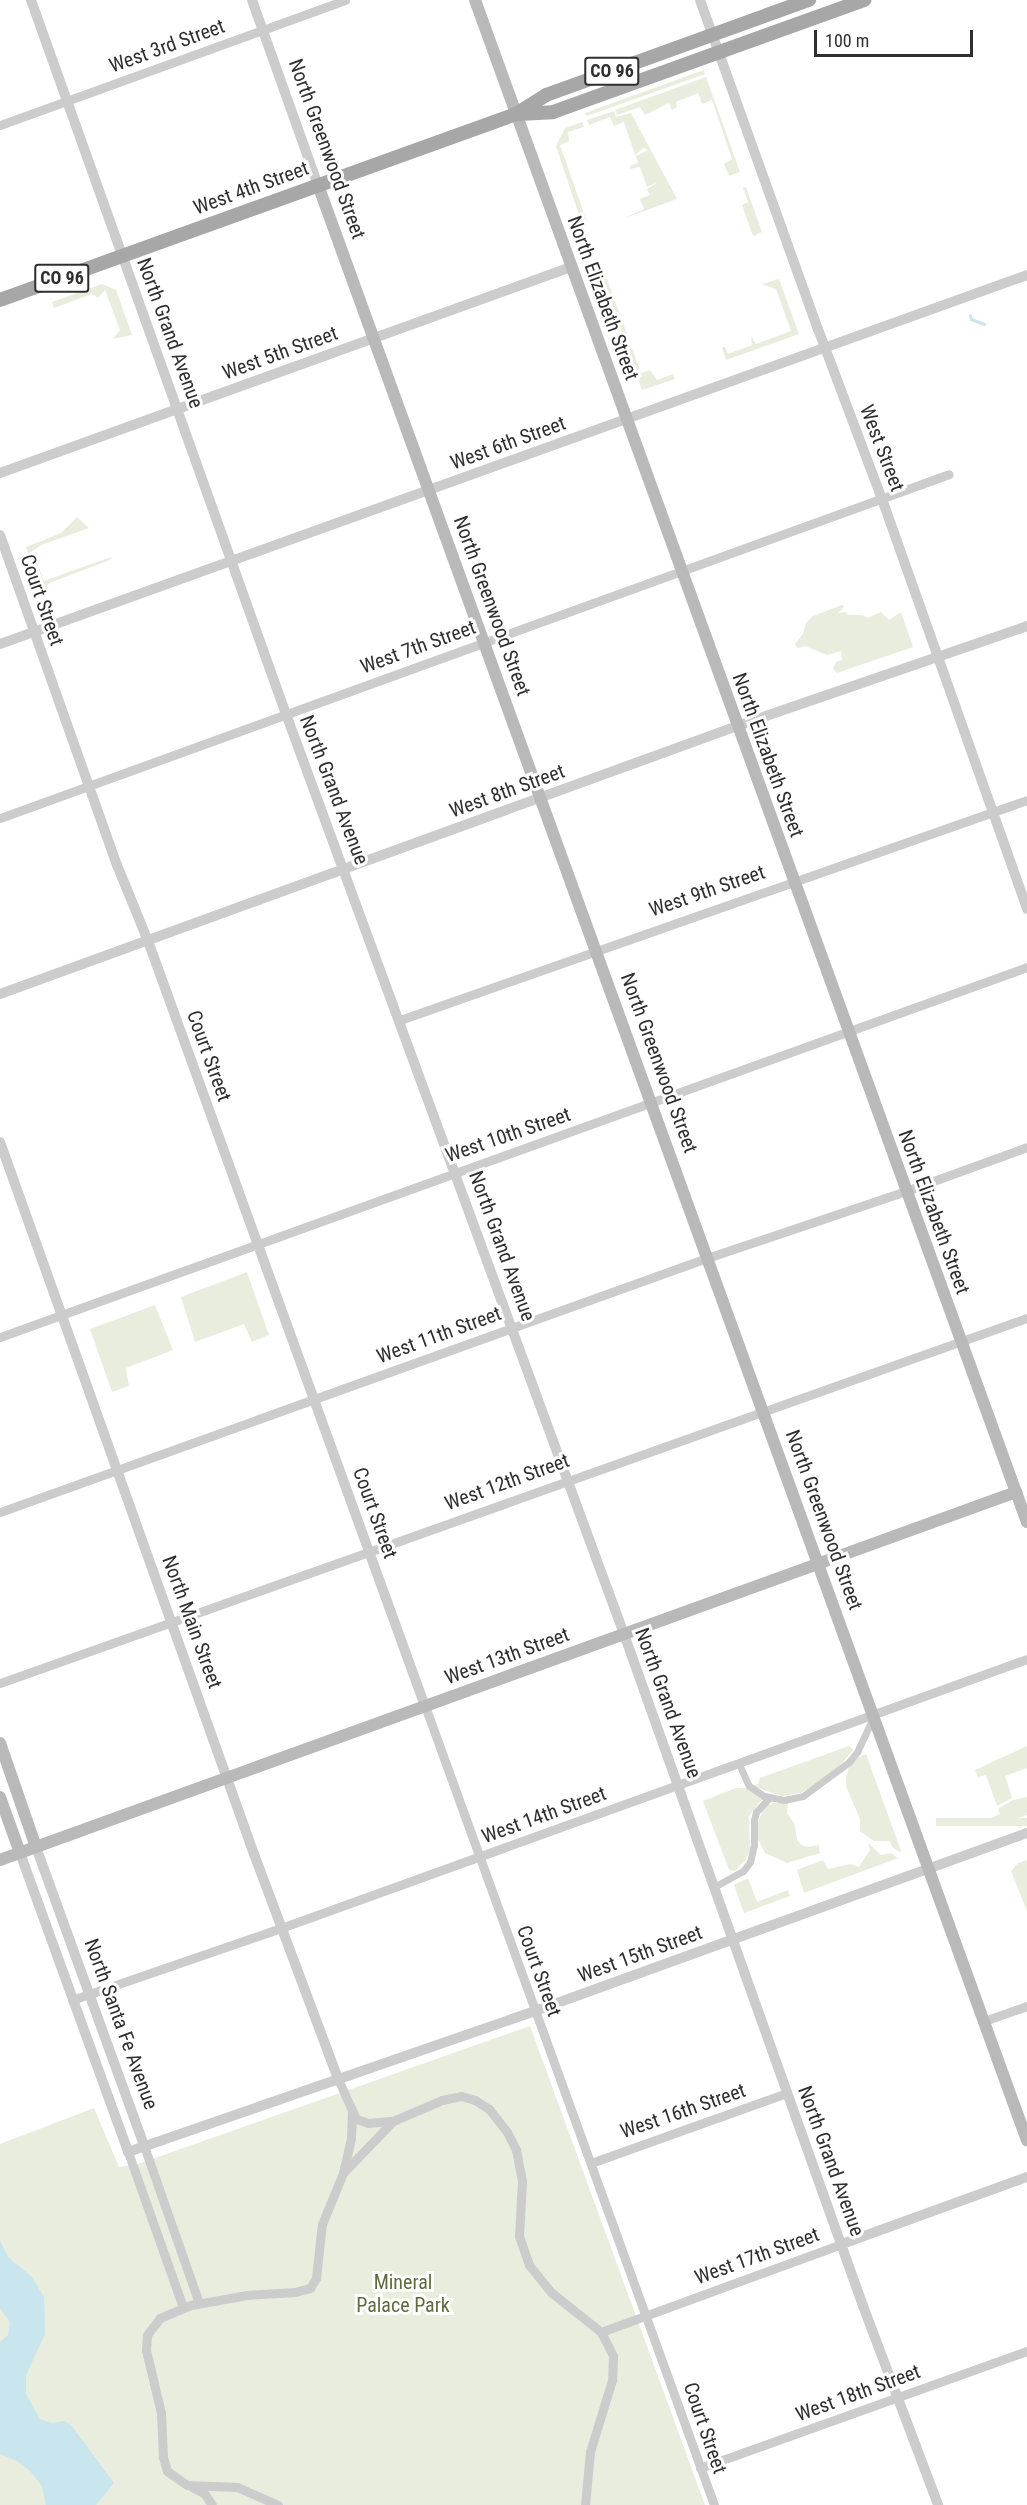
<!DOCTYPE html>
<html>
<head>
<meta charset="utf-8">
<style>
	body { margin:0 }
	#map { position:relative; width:1027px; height:2505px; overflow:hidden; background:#fff; font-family:"Roboto Condensed",sans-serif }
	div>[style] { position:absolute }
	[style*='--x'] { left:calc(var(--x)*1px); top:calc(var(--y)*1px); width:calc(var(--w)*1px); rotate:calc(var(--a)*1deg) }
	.green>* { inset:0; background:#e8eddd; transform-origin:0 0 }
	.water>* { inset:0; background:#c9e5ed }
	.stream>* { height:3px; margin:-1.5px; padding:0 1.5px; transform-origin:1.5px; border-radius:1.5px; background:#c9e5ed }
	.pedestrian>* { height:7px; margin:-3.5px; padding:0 3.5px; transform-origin:3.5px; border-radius:3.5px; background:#ccc }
	.minor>* { height:9px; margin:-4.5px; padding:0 4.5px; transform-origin:4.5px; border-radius:4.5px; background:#ccc }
	.tertiary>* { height:10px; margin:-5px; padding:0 5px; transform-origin:5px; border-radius:5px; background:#ccc }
	.secondary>* { height:12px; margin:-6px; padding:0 6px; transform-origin:6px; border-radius:6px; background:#b9b9b9 }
	.primary>* { height:14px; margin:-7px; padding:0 7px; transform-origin:7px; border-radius:7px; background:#a7a7a7 }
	span { translate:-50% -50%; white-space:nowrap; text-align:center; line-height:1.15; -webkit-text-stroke:6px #fff; paint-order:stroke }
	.shield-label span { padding:2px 4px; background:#fff; border:2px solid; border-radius:4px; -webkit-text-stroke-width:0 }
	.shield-label { font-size:18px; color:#2f2f2f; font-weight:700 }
	.street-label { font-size:20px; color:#2f2f2f }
	.park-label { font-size:20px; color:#5b6c3c }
	.scale { position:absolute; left:814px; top:30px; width:159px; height:27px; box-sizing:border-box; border:3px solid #2f2f2f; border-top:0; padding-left:8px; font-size:18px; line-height:21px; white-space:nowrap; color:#2f2f2f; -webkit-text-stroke:4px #fff; paint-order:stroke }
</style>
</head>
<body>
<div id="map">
	<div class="green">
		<i style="clip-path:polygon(704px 70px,705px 74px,587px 116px,585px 113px)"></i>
		<i style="clip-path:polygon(706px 77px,740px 172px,729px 176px,724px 164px,732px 159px,712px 100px,702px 104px,698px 93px,676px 102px,677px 107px,672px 110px,669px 103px,645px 115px,640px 107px,617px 115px,615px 110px)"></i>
		<i style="clip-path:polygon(614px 111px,616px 117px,631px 113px,677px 199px,622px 219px,644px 209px,640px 199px,650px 195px,647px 189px,658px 182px,647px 187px,640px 167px,630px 169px,630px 166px,638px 163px,636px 156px,648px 150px,644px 148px,635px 155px,624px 122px,614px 126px,610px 117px,589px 125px,587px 120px)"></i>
		<i style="clip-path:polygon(582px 122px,584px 127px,568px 132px,569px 141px,560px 145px,587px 222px,582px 224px,556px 146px,565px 128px)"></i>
		<i style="clip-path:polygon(746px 187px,762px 232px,753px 236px,742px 205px,748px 202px,743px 188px)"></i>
		<i style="clip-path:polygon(606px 276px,641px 373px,650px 370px,657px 380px,673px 374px,675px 379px,642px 390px,602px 277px)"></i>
		<i style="clip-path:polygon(779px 279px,799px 334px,726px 360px,722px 347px,725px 347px,728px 354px,752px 345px,751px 336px,756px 344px,791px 331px,776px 289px,762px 284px)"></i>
		<i style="clip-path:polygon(102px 284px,116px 290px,132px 335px,113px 339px,120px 330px,105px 290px,98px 298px,92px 294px,54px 308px,52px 302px)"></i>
		<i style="clip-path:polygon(77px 517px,89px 528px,41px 545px,28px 554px,26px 547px,61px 533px)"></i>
		<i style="clip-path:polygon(111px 557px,110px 560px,49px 583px,42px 592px,31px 562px,36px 560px,44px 581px)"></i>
		<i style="clip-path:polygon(842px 605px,844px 607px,838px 613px,846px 612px,848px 615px,862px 615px,868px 618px,881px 612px,889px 620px,901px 612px,913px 647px,837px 673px,833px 669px,836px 662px,842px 660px,841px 651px,827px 655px,805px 646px,798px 648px,795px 644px,803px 634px,806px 623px,813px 616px)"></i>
		<i style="clip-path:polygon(247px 1272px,269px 1335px,252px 1342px,244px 1324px,195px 1342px,181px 1297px)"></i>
		<i style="clip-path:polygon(155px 1305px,173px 1350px,126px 1368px,129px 1386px,112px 1392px,90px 1329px)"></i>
		<i style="clip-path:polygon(849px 1746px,853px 1750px,843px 1762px,827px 1777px,801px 1793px,781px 1796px,753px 1786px,758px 1784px,760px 1778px)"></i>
		<i style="clip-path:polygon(1027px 1746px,1027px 1768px,1005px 1776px,1012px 1798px,997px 1806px,986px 1775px,978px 1777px,975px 1770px)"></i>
		<i style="clip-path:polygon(866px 1754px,901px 1851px,900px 1852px,893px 1848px,889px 1841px,874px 1841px,860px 1831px,860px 1819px,846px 1786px,846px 1778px,849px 1766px,859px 1757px)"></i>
		<i style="clip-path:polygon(736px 1788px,745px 1788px,762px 1799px,749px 1816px,750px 1850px,746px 1859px,735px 1871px,729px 1870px,703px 1801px)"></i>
		<i style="clip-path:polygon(1027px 1797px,1027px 1815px,994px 1826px,991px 1818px,1000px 1814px,998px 1809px,1013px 1800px)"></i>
		<i style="clip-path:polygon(773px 1803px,788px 1803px,787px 1813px,795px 1825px,797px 1840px,801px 1845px,807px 1847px,819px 1845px,820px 1853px,787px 1863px,765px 1853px,757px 1837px,757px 1824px,765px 1806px)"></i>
		<i style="left:1027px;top:1818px;width:8px;height:91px;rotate:90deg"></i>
		<i style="clip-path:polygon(868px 1843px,881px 1855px,891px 1853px,898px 1858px,804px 1893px,797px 1870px,823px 1860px,828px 1869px,850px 1864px,859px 1867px,870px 1850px)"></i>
		<i style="clip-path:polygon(1027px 1860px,1027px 1911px,1011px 1871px,1018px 1863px)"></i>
		<i style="clip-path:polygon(748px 1878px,757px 1902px,788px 1890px,790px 1896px,744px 1913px,734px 1885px)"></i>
		<i style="clip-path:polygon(530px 2026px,705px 2505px,0 2505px,0 2144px,94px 2108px,119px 2167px,138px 2164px)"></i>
	</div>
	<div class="water">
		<i style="clip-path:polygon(0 2241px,8px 2257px,32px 2277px,44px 2297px,45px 2334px,26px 2375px,26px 2394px,40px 2419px,52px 2423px,64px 2421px,71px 2425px,114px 2483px,96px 2505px,46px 2505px,42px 2486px,30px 2471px,17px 2461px,0 2454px,0 2342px,8px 2335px,10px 2322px,0 2308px)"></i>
	</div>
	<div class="stream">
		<i style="--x:970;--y:315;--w:4;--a:76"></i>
		<i style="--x:971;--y:319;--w:14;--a:21"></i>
	</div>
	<div class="pedestrian">
		<i style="--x:739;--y:1764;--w:24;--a:66"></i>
		<i style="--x:749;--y:1786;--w:18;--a:34"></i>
		<i style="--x:764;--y:1796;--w:20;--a:11"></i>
		<i style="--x:784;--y:1800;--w:19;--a:-12"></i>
		<i style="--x:803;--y:1796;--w:57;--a:-36.5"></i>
		<i style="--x:849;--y:1762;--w:13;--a:-51"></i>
		<i style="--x:857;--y:1752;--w:38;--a:-65"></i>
		<i style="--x:714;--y:1887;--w:33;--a:-29"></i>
		<i style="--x:743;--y:1871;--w:11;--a:-52"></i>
		<i style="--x:750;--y:1862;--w:17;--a:-77"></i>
		<i style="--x:754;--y:1845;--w:25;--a:-90"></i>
		<i style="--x:754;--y:1820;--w:8;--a:-76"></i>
		<i style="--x:756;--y:1812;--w:19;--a:-47"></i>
	</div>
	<div class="minor">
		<i style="--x:0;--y:125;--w:367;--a:-19.9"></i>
		<i style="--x:0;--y:818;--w:1009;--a:-19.92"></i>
		<i style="--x:400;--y:1020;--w:664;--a:-19.33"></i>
		<i style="--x:0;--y:1337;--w:1092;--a:-19.81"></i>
		<i style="--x:0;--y:1512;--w:748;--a:-19.77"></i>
		<i style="--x:704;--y:1259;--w:213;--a:-18.6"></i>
		<i style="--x:906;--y:1191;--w:129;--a:-20"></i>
		<i style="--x:0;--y:1683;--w:1090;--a:-19.57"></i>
		<i style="--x:425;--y:1706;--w:850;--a:70.11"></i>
		<i style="--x:72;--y:2000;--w:221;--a:-19"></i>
		<i style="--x:281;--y:1928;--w:793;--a:-19.83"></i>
		<i style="--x:984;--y:2021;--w:46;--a:-19.2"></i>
		<i style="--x:338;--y:2079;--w:44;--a:65.8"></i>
		<i style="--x:356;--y:2119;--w:13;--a:18"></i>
		<i style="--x:368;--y:2123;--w:25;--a:-5"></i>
		<i style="--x:144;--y:2146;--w:166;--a:70.7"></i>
		<i style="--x:128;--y:2152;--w:164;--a:70.5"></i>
		<i style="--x:591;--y:2163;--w:208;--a:-19.7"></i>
		<i style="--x:343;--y:2173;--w:36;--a:-77"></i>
		<i style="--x:351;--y:2138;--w:25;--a:-88"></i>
		<i style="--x:601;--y:2332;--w:257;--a:-20.1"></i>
		<i style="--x:700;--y:2468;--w:347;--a:-19.7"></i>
		<i style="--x:192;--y:2487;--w:13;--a:27"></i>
		<i style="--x:204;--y:2493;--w:14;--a:56"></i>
		<i style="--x:278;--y:2505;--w:45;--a:-156.3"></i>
		<i style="--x:237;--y:2487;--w:50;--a:-177.7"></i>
		<i style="--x:187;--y:2485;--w:24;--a:-145"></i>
		<i style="--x:167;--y:2471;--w:15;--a:-106"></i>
		<i style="--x:163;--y:2457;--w:44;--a:-92.6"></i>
		<i style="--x:161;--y:2413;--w:65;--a:-103.4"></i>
		<i style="--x:146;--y:2350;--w:15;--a:-86"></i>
		<i style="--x:147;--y:2335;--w:21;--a:-53"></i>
		<i style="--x:160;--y:2318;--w:34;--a:-23"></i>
		<i style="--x:191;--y:2305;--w:57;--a:-10.1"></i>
		<i style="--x:247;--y:2295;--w:48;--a:-3.6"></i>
		<i style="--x:295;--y:2292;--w:16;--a:-15"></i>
		<i style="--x:310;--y:2288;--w:12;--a:-59"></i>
		<i style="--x:316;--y:2278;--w:54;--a:-83.7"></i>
		<i style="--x:322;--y:2224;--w:55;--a:-67.6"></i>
		<i style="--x:343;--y:2173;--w:72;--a:-46.1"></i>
		<i style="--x:393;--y:2121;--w:53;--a:-23.2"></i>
		<i style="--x:442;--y:2100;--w:19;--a:-12"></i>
		<i style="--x:461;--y:2096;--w:15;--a:16"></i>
		<i style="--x:475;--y:2100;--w:17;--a:33"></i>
		<i style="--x:489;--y:2109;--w:29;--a:52"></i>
		<i style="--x:507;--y:2132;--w:20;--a:63"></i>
		<i style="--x:516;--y:2150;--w:32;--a:79"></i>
		<i style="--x:522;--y:2181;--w:55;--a:93.1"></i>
		<i style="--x:519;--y:2236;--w:31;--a:71"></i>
		<i style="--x:529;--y:2265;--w:36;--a:51"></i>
		<i style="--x:552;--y:2293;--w:63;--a:38.5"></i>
		<i style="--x:601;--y:2332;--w:27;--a:63"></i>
		<i style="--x:613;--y:2356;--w:24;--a:92"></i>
		<i style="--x:612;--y:2380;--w:75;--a:107"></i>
		<i style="--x:590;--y:2452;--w:53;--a:95.4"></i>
	</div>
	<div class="tertiary">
		<i style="--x:31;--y:0;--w:758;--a:70.35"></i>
		<i style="--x:286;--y:714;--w:980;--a:69.83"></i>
		<i style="--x:624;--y:1634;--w:713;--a:70.42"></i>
		<i style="--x:863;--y:2306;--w:213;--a:69.3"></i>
		<i style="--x:252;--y:0;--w:196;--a:70.4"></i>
		<i style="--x:700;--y:0;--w:350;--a:70.3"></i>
		<i style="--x:818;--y:329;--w:182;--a:69.4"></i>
		<i style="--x:882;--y:499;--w:435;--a:70.5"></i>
		<i style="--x:0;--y:473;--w:607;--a:-19.84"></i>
		<i style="--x:0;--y:535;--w:350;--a:70.5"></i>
		<i style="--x:117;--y:865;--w:82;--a:67.8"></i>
		<i style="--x:148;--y:941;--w:814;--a:70.1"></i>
		<i style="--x:0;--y:644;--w:1091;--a:-19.76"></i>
		<i style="--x:0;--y:994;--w:784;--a:-19.98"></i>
		<i style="--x:737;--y:726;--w:307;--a:-19"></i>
		<i style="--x:0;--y:1142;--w:756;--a:70.37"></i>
		<i style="--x:254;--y:1854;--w:240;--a:69.5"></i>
		<i style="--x:36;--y:1847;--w:318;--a:70.1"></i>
		<i style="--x:20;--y:1853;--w:318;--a:70.1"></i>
		<i style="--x:128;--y:2152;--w:431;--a:-19.1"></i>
		<i style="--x:535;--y:2011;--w:523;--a:-19.89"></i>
		<i style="--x:842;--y:2244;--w:197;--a:-19.9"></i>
	</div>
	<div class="secondary">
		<i style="--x:475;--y:0;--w:1619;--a:70.07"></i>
		<i style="--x:318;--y:185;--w:2080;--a:70.07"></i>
		<i style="--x:0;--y:1743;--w:110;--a:70.9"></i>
		<i style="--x:0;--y:1797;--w:59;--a:70.3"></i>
		<i style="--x:0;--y:1860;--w:1081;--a:-19.91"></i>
	</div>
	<div class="primary">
		<i style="--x:518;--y:114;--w:35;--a:-3"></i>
		<i style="--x:553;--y:112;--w:331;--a:-19.8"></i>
		<i style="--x:0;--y:300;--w:548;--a:-19.82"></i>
		<i style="--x:516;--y:114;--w:36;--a:-32"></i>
		<i style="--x:546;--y:95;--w:280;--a:-19.9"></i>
	</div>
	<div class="shield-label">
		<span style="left:612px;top:71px">CO 96</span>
		<span style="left:62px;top:278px">CO 96</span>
	</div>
	<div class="street-label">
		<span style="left:167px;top:46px;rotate:-20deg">West 3rd Street</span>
		<span style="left:327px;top:149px;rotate:70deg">North Greenwood Street</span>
		<span style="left:251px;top:188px;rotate:-20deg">West 4th Street</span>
		<span style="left:603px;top:298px;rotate:70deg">North Elizabeth Street</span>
		<span style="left:170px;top:333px;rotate:70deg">North Grand Avenue</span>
		<span style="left:280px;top:353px;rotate:-20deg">West 5th Street</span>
		<span style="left:508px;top:443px;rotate:-20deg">West 6th Street</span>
		<span style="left:882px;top:448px;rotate:69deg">West Street</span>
		<span style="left:42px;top:600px;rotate:71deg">Court Street</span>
		<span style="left:492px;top:606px;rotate:70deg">North Greenwood Street</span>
		<span style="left:418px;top:647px;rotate:-20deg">West 7th Street</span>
		<span style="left:768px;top:755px;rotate:70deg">North Elizabeth Street</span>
		<span style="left:334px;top:790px;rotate:69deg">North Grand Avenue</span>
		<span style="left:507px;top:791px;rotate:-20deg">West 8th Street</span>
		<span style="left:707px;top:891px;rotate:-19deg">West 9th Street</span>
		<span style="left:209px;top:1056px;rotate:70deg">Court Street</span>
		<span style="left:659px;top:1063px;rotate:70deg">North Greenwood Street</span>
		<span style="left:508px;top:1135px;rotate:-19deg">West 10th Street</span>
		<span style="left:934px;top:1212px;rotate:70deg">North Elizabeth Street</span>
		<span style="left:502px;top:1246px;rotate:70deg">North Grand Avenue</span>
		<span style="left:439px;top:1335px;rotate:-20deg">West 11th Street</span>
		<span style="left:507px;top:1482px;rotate:-20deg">West 12th Street</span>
		<span style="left:375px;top:1513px;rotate:70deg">Court Street</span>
		<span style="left:824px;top:1520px;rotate:70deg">North Greenwood Street</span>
		<span style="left:192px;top:1622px;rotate:70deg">North Main Street</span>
		<span style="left:507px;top:1656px;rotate:-20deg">West 13th Street</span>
		<span style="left:668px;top:1703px;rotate:70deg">North Grand Avenue</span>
		<span style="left:544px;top:1815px;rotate:-20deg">West 14th Street</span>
		<span style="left:640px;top:1954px;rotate:-20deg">West 15th Street</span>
		<span style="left:539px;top:1971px;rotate:70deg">Court Street</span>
		<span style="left:121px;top:2024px;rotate:70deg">North Santa Fe Avenue</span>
		<span style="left:683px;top:2111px;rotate:-19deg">West 16th Street</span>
		<span style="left:831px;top:2161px;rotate:70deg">North Grand Avenue</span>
		<span style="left:757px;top:2256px;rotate:-20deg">West 17th Street</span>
		<span style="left:858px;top:2393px;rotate:-20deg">West 18th Street</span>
		<span style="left:705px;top:2428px;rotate:71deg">Court Street</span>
	</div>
	<div class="park-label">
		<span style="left:403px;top:2294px">Mineral<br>Palace Park</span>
	</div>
	<div class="scale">100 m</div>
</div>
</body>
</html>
